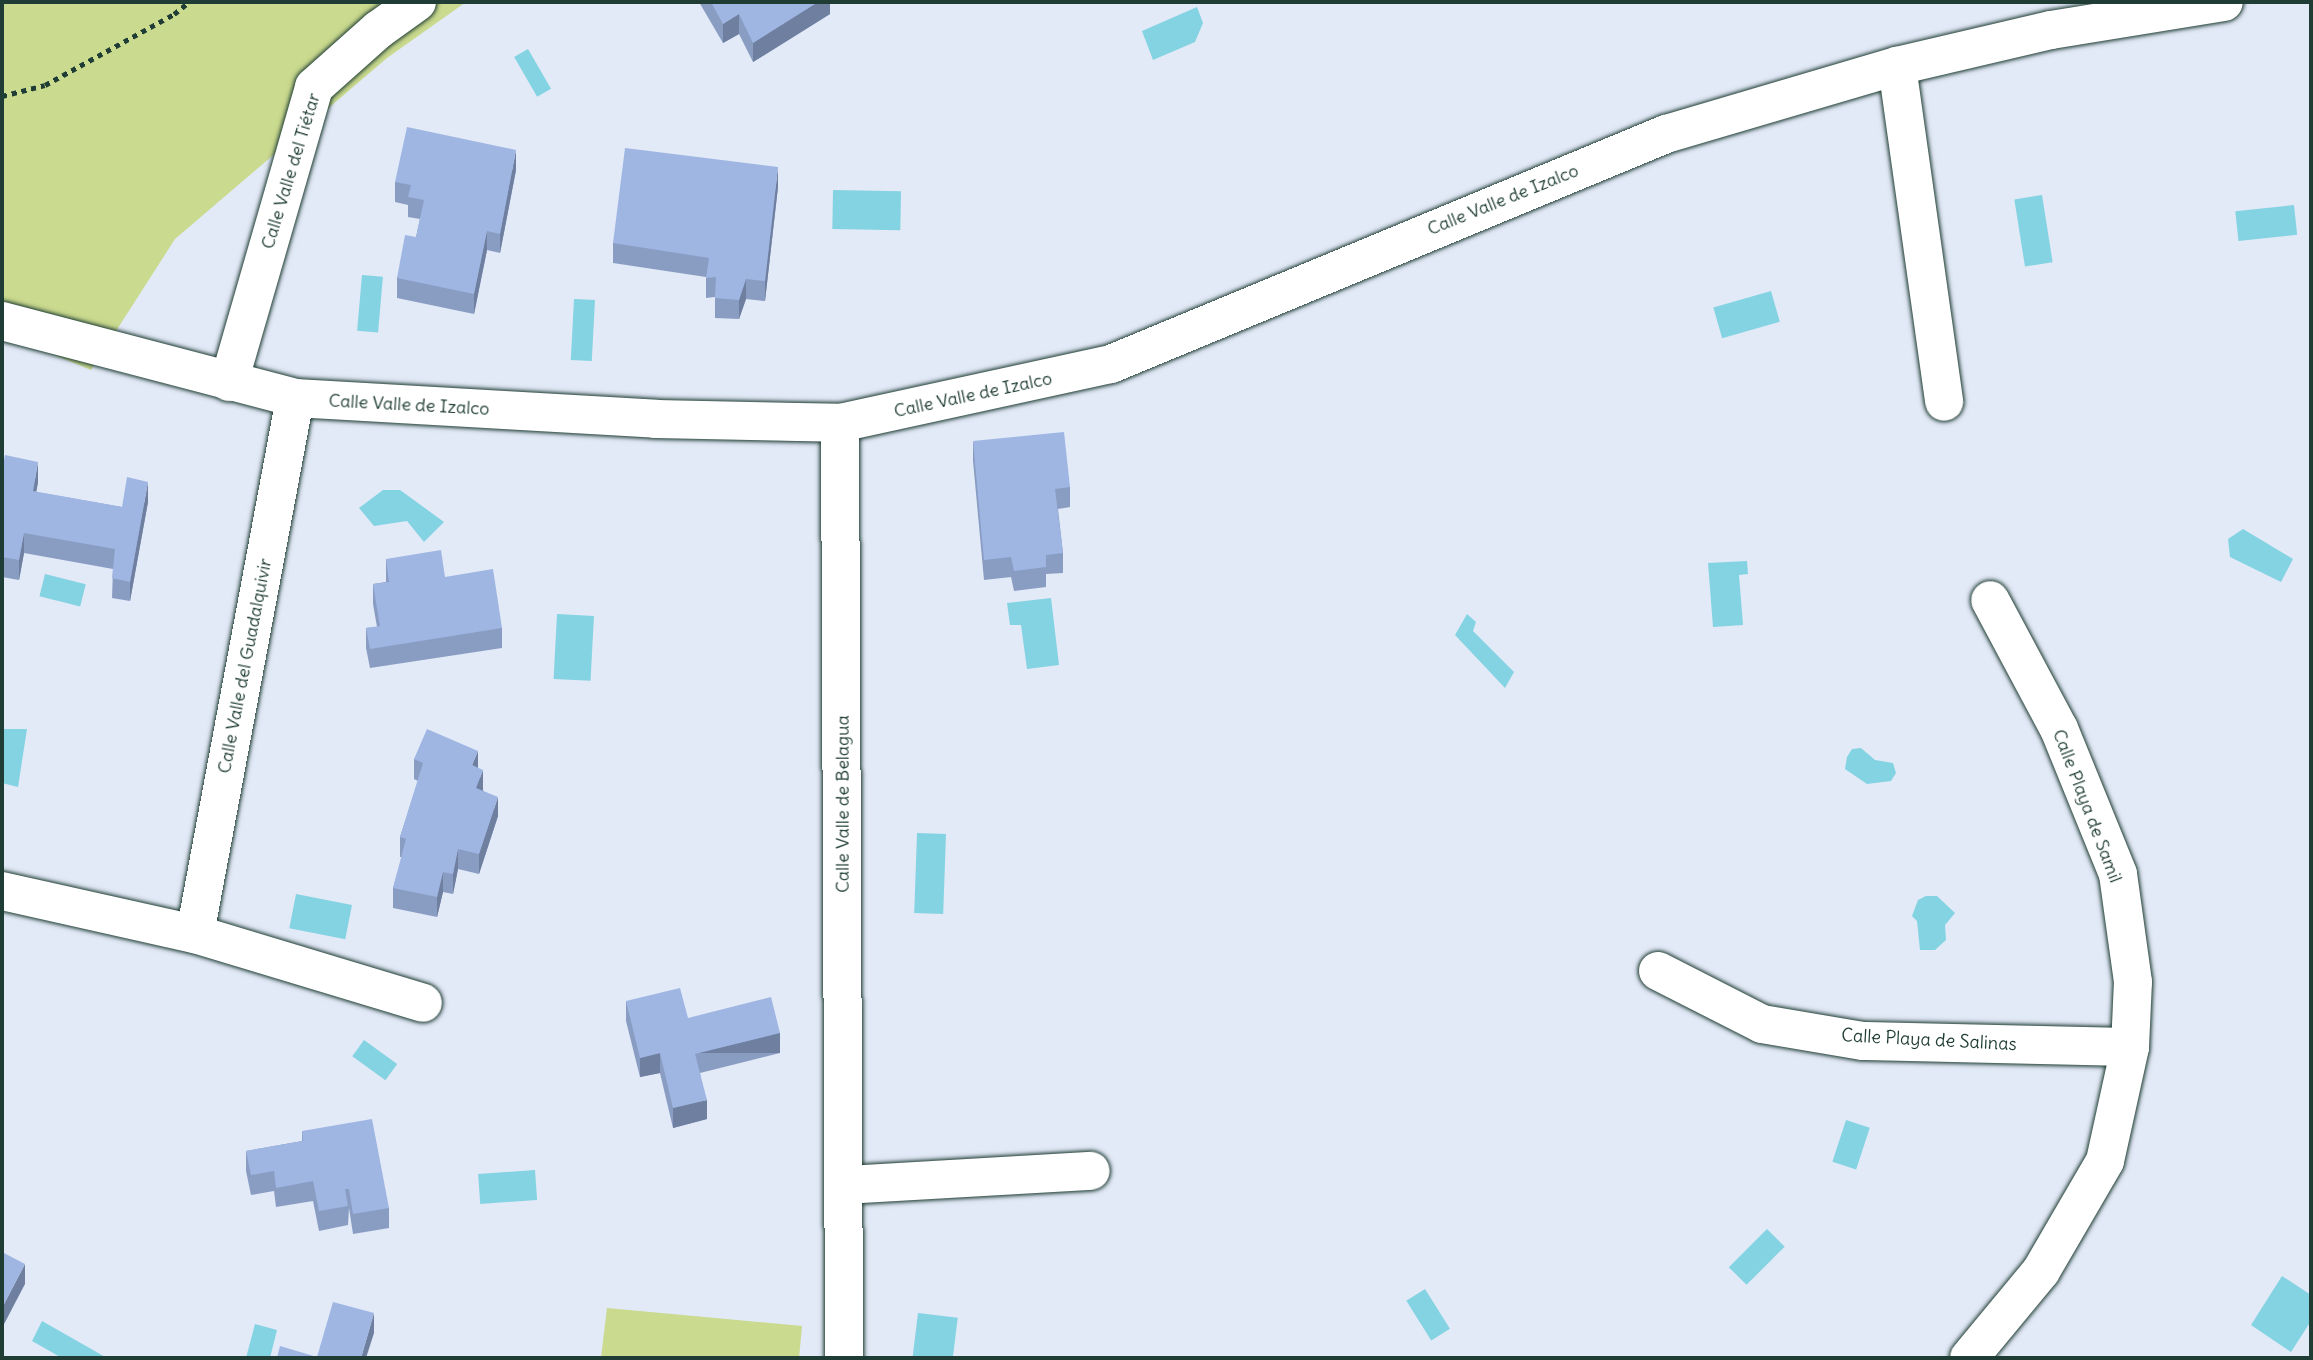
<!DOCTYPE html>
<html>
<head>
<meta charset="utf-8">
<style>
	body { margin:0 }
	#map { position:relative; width:2313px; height:1360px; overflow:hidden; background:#e2e9f7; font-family:Delius,sans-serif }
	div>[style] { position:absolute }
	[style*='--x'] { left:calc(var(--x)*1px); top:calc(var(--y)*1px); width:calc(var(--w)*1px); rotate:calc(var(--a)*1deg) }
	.green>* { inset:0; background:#cada8e }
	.water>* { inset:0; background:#84d3e2; transform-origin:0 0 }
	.path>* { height:4.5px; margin-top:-2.25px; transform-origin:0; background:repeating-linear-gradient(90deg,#1f3d34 0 5px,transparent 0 10px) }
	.roads { filter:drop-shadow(0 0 2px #1f3d34) drop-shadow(0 0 2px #1f3d34) }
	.minor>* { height:38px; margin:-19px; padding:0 19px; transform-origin:19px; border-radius:19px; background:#fff }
	.wall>* { inset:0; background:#899dc3 }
	.shaded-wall>* { inset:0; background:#6f7f9f; transform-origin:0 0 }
	.building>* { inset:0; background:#9fb6e3 }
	span { translate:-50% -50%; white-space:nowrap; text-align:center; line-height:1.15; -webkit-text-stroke:5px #fff; paint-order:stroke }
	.street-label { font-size:18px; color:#1f3d34 }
	.frame { position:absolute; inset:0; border:4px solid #1f3d34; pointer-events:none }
</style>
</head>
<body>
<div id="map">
	<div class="green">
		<i style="clip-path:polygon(2px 2px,466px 2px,387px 58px,175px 239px,91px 370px,2px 333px)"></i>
		<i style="clip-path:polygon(607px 1308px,802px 1326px,799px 1358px,601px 1358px)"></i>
	</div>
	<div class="water">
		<i style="clip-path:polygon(1197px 7px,1203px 23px,1195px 42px,1153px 60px,1142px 31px)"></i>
		<i style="left:528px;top:49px;width:46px;height:16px;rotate:60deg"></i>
		<i style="left:833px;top:190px;width:68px;height:39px;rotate:1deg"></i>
		<i style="left:2042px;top:195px;width:68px;height:28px;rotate:81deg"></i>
		<i style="left:2294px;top:205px;width:30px;height:59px;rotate:84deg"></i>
		<i style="left:362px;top:275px;width:21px;height:56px;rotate:5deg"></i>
		<i style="left:1771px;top:291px;width:32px;height:60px;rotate:74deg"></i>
		<i style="left:574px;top:299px;width:21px;height:61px;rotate:3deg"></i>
		<i style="clip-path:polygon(383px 490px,400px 490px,444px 522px,424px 542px,407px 521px,374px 526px,359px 508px)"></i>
		<i style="clip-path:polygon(2243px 529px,2293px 559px,2281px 582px,2230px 557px,2228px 539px)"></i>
		<i style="clip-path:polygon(1747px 561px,1748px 574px,1739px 575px,1743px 625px,1713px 627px,1708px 563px)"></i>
		<i style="left:45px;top:574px;width:42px;height:23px;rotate:14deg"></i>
		<i style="clip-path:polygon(1051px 598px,1059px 665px,1027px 669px,1021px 625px,1010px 625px,1007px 603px)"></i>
		<i style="left:557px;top:614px;width:37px;height:65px;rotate:3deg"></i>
		<i style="clip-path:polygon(1467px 614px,1476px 622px,1473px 631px,1514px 672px,1505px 688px,1455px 635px)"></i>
		<i style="clip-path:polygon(2px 729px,27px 729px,18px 787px,2px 783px)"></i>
		<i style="clip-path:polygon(1861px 748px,1875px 760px,1893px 763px,1896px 773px,1891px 781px,1867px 784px,1845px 769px,1847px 757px,1852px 749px)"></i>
		<i style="left:917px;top:833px;width:29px;height:80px;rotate:2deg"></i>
		<i style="left:296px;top:894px;width:57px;height:35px;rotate:11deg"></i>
		<i style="clip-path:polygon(1926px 896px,1937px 896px,1955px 913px,1945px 925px,1946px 940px,1935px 950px,1920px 950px,1917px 921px,1912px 916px,1918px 900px)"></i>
		<i style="left:364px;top:1040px;width:41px;height:20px;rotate:36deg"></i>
		<i style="left:1846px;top:1120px;width:25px;height:44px;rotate:18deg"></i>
		<i style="left:535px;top:1170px;width:30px;height:57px;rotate:86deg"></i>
		<i style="left:1767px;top:1229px;width:25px;height:54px;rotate:45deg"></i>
		<i style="clip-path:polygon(2282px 1276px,2311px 1295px,2311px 1321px,2291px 1352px,2251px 1325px)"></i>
		<i style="left:1425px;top:1289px;width:47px;height:22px;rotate:58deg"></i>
		<i style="left:918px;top:1313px;width:40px;height:45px;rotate:7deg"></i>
		<i style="clip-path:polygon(42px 1321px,107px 1358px,62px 1358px,32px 1341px)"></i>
		<i style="clip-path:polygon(255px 1324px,277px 1330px,270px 1358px,246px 1358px)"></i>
	</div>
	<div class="path">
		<i style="--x:2;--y:96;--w:44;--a:-14.3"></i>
		<i style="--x:45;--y:85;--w:147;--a:-28.8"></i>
		<i style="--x:174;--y:14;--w:19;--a:-39"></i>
	</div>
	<div class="roads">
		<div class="minor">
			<i style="--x:1897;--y:66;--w:339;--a:82"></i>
			<i style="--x:2;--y:321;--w:303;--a:14.7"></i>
			<i style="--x:295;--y:398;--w:362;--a:3.3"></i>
			<i style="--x:656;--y:419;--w:184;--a:1.2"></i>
			<i style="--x:840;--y:423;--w:277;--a:-12.3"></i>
			<i style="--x:1111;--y:364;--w:601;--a:-22.51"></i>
			<i style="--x:1666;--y:134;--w:241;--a:-16.4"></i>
			<i style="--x:1897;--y:66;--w:158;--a:-13.2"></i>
			<i style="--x:2051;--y:30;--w:175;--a:-9.2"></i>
			<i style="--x:229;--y:382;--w:307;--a:-73.9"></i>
			<i style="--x:314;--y:87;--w:86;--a:-41.7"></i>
			<i style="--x:378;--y:30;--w:48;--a:-35.7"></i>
			<i style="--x:840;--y:423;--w:935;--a:89.75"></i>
			<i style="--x:2;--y:891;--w:198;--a:12.6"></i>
			<i style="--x:195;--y:934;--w:238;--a:16.8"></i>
			<i style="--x:195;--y:934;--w:545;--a:-79.43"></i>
			<i style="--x:1658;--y:971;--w:117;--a:27"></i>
			<i style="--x:1762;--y:1024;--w:102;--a:9.6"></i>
			<i style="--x:1863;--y:1041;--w:267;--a:1.3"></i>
			<i style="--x:845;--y:1185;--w:246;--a:-3.3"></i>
			<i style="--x:1969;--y:1358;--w:113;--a:-50.4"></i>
			<i style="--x:2041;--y:1271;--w:127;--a:-59.8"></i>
			<i style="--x:2105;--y:1161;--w:117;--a:-77.6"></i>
			<i style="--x:2130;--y:1047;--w:65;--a:-87.4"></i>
			<i style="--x:2133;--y:982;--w:109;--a:-97.9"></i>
			<i style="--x:2118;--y:874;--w:157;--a:-112.1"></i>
			<i style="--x:2059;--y:729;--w:146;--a:-118.1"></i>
		</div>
	</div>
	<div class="wall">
		<i style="clip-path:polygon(699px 2px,830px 2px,830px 14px,753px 62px,739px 34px,723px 43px)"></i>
		<i style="clip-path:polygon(516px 170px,500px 253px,487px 250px,474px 314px,397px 298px,397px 278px,416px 237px,420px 219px,408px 217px,408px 205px,395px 202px,395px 182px)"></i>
		<i style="clip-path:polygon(778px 187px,765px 301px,746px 299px,739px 319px,715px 318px,715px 297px,706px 298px,706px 277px,613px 263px,613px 243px)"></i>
		<i style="clip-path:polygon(973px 441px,1070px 487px,1070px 507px,1058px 509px,1063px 553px,1063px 573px,1046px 574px,1046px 587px,1014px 591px,1011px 577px,984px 580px,973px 461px)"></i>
		<i style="clip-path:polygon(2px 470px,38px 482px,36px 492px,122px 507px,148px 502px,130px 601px,112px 598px,113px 569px,24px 553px,19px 580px,2px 577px)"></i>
		<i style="clip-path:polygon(386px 559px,445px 577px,502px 628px,502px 648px,370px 668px,366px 648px,366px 628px,377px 627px,373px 604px,373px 584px,386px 582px)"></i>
		<i style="clip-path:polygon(414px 759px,478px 767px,483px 790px,498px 816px,479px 874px,458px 869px,453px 894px,443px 892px,437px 917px,393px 908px,393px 888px,402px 857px,400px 857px,400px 837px,418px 781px,414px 779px)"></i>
		<i style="clip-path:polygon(626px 1001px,688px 1018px,780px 1053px,700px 1073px,707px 1119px,673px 1128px,660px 1073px,640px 1077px,626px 1021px)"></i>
		<i style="clip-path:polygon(302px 1131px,389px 1208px,389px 1228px,353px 1234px,349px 1208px,348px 1225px,319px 1231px,313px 1201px,276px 1207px,274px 1191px,251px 1195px,246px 1171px,246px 1151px,302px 1141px)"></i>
	</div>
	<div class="shaded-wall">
		<i style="clip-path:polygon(818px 2px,830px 2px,830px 14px,753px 62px,753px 43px)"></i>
		<i style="clip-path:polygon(739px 14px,739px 34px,723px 43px,723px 24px)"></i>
		<i style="clip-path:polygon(516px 150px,516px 170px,500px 253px,500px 234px)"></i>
		<i style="clip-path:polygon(778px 167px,778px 187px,765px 301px,765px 281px)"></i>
		<i style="clip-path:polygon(487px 231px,487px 250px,474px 314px,474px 294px)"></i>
		<i style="clip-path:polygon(746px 279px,746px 299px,739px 319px,739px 300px)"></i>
		<i style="clip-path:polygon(38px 462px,38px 482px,33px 511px,33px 491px)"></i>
		<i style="clip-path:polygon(148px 482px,148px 502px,130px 601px,130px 582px)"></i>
		<i style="clip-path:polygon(24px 533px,24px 553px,19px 580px,19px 560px)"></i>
		<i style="clip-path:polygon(478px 751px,478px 770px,472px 765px)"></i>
		<i style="clip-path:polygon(483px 770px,483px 790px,476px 808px,476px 788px)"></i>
		<i style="clip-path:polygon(498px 797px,498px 816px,479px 874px,479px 854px)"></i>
		<i style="clip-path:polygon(458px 849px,458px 869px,453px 894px,453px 874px)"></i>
		<i style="clip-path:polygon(443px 872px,443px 892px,437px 917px,437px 897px)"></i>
		<i style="left:780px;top:1033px;width:20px;height:88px;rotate:90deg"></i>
		<i style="clip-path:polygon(660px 1053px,660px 1073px,640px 1077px,640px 1058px)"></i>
		<i style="clip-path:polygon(707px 1100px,707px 1119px,673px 1128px,673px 1108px)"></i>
		<i style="clip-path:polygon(25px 1264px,25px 1284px,2px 1328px,2px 1308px)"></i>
		<i style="clip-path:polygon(374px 1313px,374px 1333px,366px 1358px,361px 1358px)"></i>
	</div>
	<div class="building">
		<i style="clip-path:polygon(711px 2px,818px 2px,753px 43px,739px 14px,723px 24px)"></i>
		<i style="clip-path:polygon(407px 127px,516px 150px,500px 234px,487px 231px,474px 294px,397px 278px,405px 235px,416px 237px,424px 200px,408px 197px,411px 185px,395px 182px)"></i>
		<i style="clip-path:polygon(625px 148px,778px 167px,765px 281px,746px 279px,739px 300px,715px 298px,716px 277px,706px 278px,709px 258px,613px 243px)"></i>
		<i style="clip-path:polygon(1064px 432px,1070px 487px,1055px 489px,1063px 553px,1046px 555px,1046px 567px,1014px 571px,1011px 557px,984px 560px,973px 441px)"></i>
		<i style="clip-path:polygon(5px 455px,38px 462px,33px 491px,122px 507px,127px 477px,148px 482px,130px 582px,112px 578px,115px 549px,24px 533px,19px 560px,2px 557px,2px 470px)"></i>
		<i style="clip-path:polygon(441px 550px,445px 577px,493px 569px,502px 628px,370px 649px,366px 628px,380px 626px,373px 584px,389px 582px,386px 559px)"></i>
		<i style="clip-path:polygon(427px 729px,478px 751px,472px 765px,483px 770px,476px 788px,498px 797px,479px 854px,458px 849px,453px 874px,443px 872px,437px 897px,393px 888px,406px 839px,400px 837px,423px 763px,414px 759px)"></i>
		<i style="clip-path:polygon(680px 988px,688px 1018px,771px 997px,780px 1033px,695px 1054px,707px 1100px,673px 1108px,660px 1053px,640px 1058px,626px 1001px)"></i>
		<i style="clip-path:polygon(372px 1119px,389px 1208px,353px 1214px,349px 1189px,345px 1189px,348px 1206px,319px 1211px,313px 1181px,276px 1188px,274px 1171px,251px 1175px,246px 1151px,303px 1141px,302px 1131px)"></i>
		<i style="clip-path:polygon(2px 1252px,25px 1264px,2px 1308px)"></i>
		<i style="clip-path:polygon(333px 1302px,374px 1313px,361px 1358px,353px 1357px,352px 1358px,277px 1358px,280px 1346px,317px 1357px)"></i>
	</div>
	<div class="street-label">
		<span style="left:291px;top:171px;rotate:-73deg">Calle Valle del Tiétar</span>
		<span style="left:1503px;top:200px;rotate:-22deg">Calle Valle de Izalco</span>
		<span style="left:973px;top:395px;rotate:-12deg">Calle Valle de Izalco</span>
		<span style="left:409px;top:405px;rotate:3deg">Calle Valle de Izalco</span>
		<span style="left:245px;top:666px;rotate:-79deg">Calle Valle del Guadalquivir</span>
		<span style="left:843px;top:804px;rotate:-90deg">Calle Valle de Belagua</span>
		<span style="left:2087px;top:806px;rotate:69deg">Calle Playa de Samil</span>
		<span style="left:1929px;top:1040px;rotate:3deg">Calle Playa de Salinas</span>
	</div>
	<div class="frame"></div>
</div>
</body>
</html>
